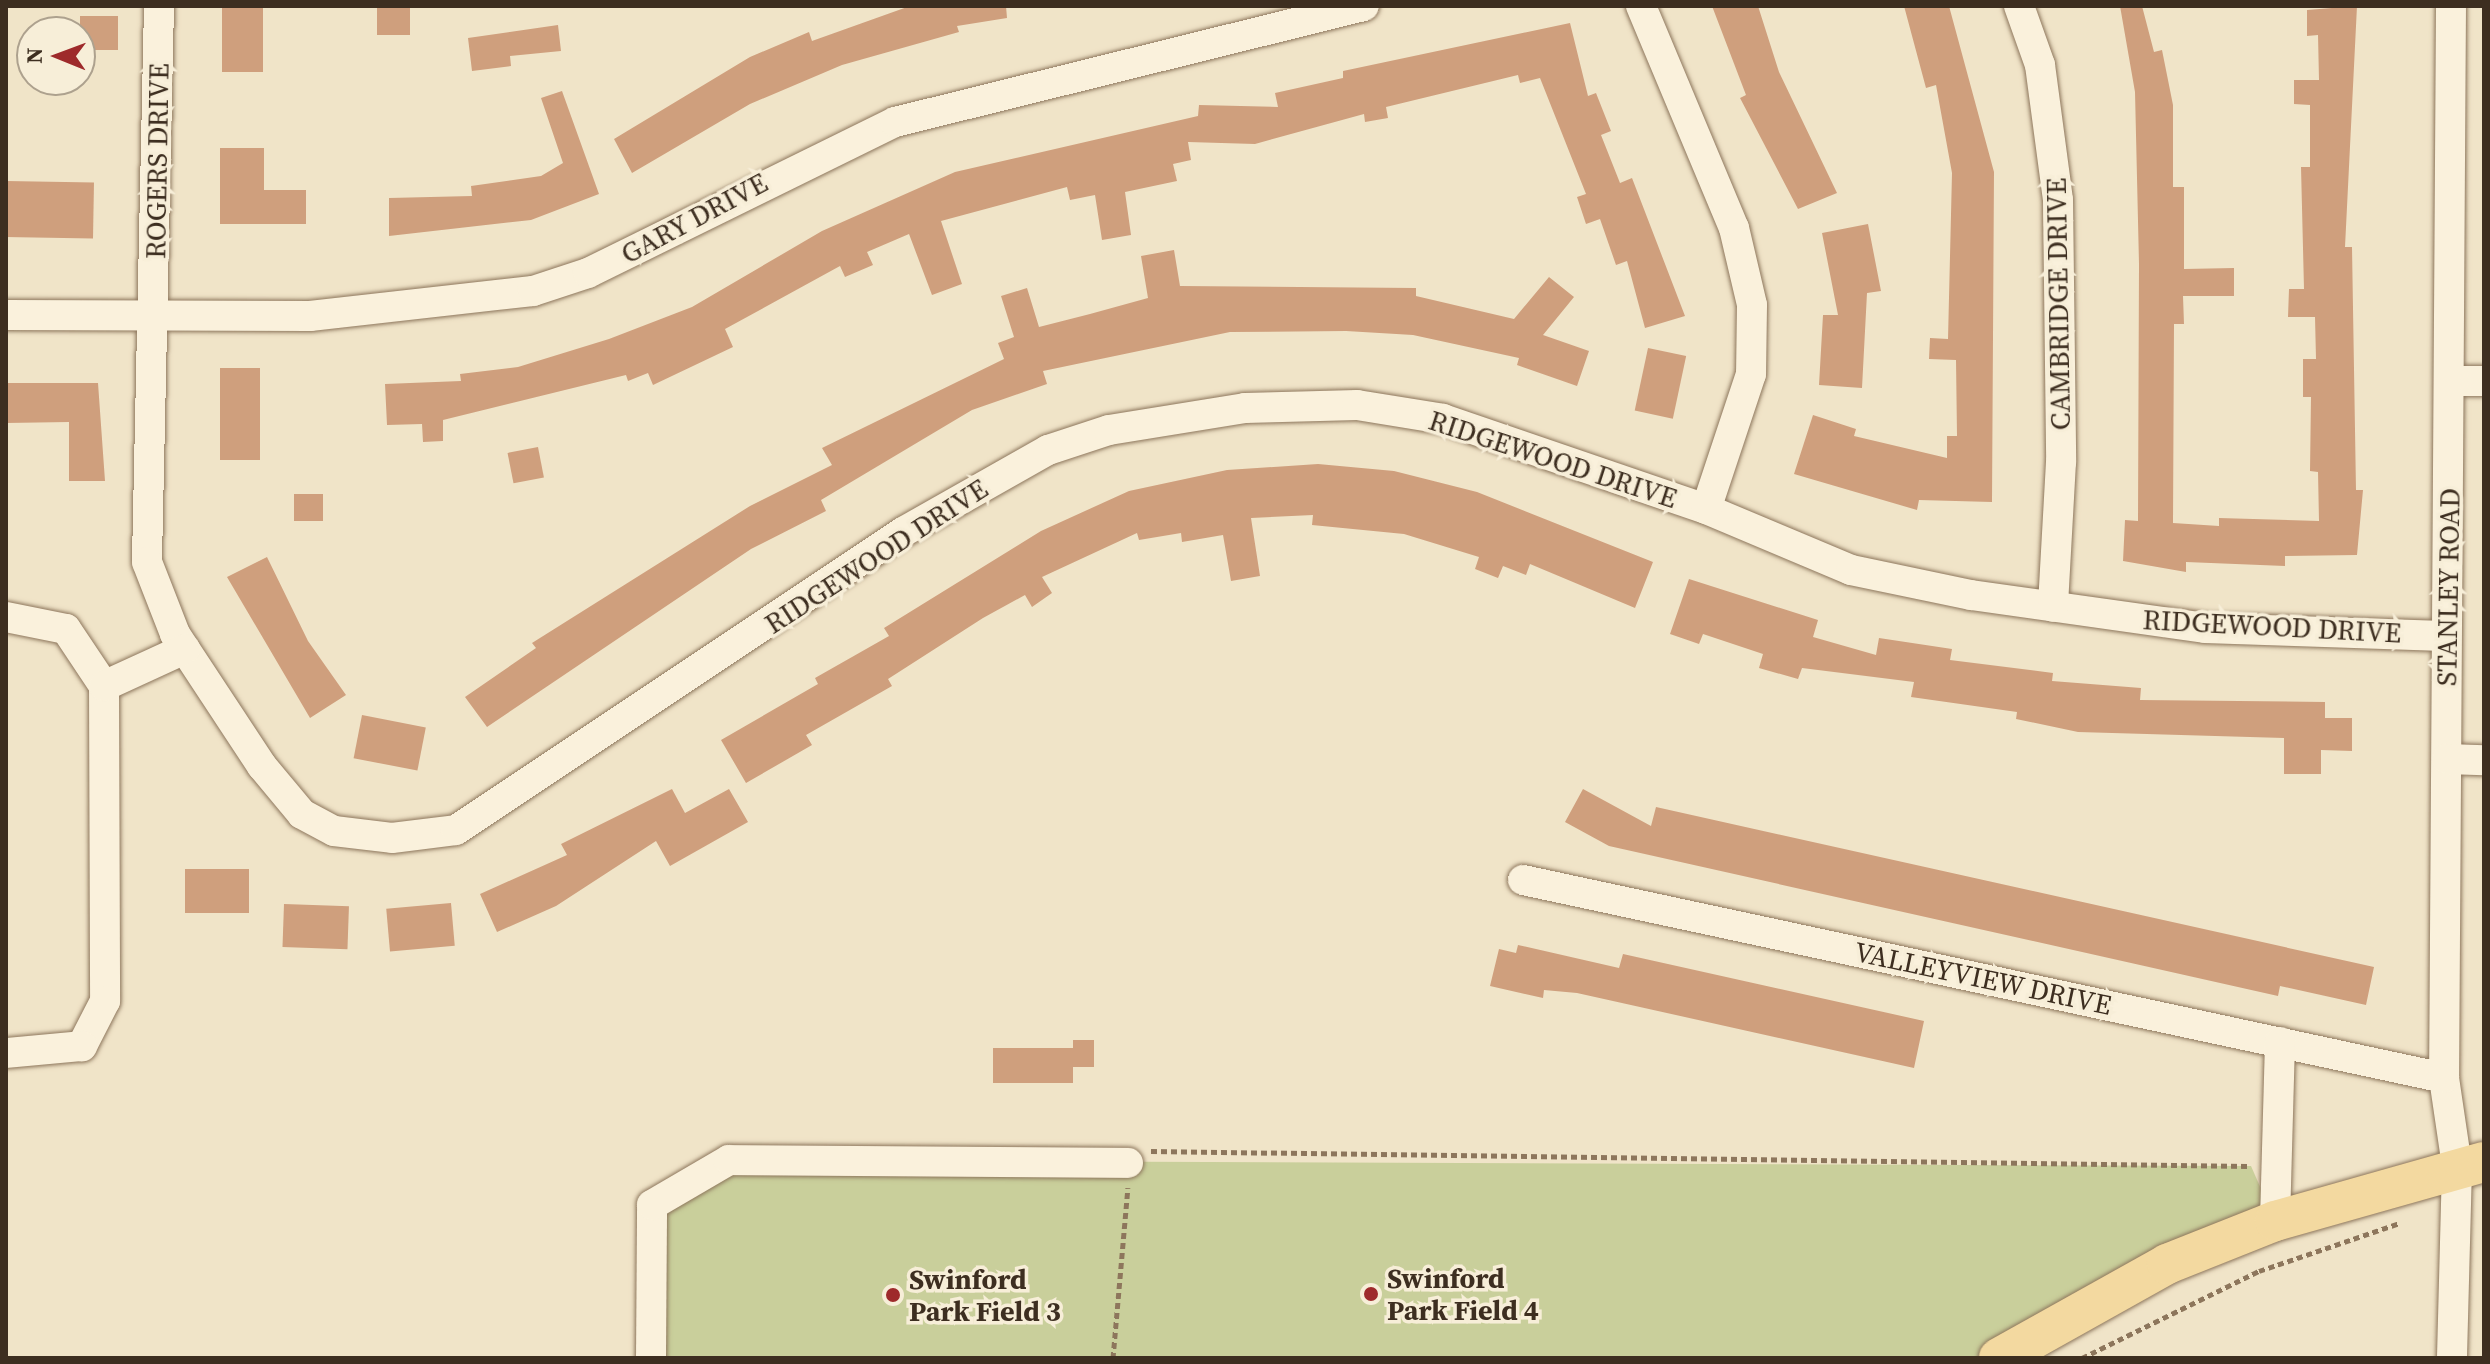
<!DOCTYPE html>
<html>
<head>
<meta charset="utf-8">
<style>
	body { margin:0 }
	#map { position:relative; width:2490px; height:1364px; overflow:hidden; background:#f0e4c8; font-family:"Source Serif 4",serif }
	div>[style] { position:absolute }
	[style*='--x'] { left:calc(var(--x)*1px); top:calc(var(--y)*1px); width:calc(var(--w)*1px); rotate:calc(var(--a)*1deg) }
	.green>* { inset:0; background:#c9cf9b }
	.building>* { inset:0; background:#cf9f7d; transform-origin:0 0 }
	.path>* { height:5px; margin-top:-2.5px; transform-origin:0; background:repeating-linear-gradient(90deg,#8d765c 0 6px,transparent 0 10px) }
	.roads { filter:drop-shadow(0 0 2px #8d765c) drop-shadow(0 0 2px #8d765c) }
	.minor>* { height:30px; margin:-15px; padding:0 15px; transform-origin:15px; border-radius:15px; background:#faf1dc }
	.major>* { height:40px; margin:-20px; padding:0 20px; transform-origin:20px; border-radius:20px; background:#f3d9a0 }
	.dots>* { width:22px; height:22px; translate:-50% -50%; box-sizing:border-box; border:4px solid #f7eed8; border-radius:50% }
	span { translate:-50% -50%; white-space:nowrap; text-align:center; line-height:1.15; -webkit-text-stroke:7px #f7eed8; paint-order:stroke }
	.street-label { font-size:28px; color:#3d2e20 }
	.poi-label { font-size:28px; color:#3d2e20; font-weight:700 }
	.left { translate:0 -50%; text-align:left }
	.frame { position:absolute; inset:0; border:8px solid #3d2e20; pointer-events:none }
	.north { position:absolute; left:16px; top:16px; width:80px; height:80px; box-sizing:border-box; background:#f7eed8; border:2px solid #ada18e; border-radius:50%; rotate:271deg; font-size:22px; font-weight:700; line-height:32px; text-align:center; color:#3d2e20 }
	.north::after { content:''; display:block; margin:auto; width:28px; height:36px; background:#9e2a2b; clip-path:polygon(50% 0,100% 100%,50% 72%,0 100%) }
</style>
</head>
<body>
<div id="map">
	<div class="green">
		<i style="clip-path:polygon(729px 1160px,2251px 1166px,2275px 1221px,1999px 1358px,651px 1358px,652px 1205px)"></i>
	</div>
	<div class="building">
		<i style="left:222px;top:6px;width:41px;height:66px"></i>
		<i style="left:377px;top:6px;width:33px;height:29px"></i>
		<i style="clip-path:polygon(910px 6px,1006px 6px,1007px 18px,957px 26px,959px 32px,842px 65px,750px 104px,632px 173px,614px 139px,750px 57px,809px 32px,812px 41px)"></i>
		<i style="clip-path:polygon(1712px 6px,1758px 6px,1779px 72px,1837px 193px,1798px 209px,1740px 98px,1746px 95px)"></i>
		<i style="clip-path:polygon(1904px 6px,1949px 6px,1994px 172px,1992px 502px,1919px 500px,1917px 510px,1794px 474px,1813px 415px,1856px 429px,1854px 436px,1947px 458px,1947px 436px,1957px 436px,1956px 360px,1929px 359px,1930px 338px,1948px 339px,1952px 173px,1936px 85px,1926px 88px)"></i>
		<i style="clip-path:polygon(2120px 6px,2142px 6px,2154px 52px,2162px 50px,2173px 105px,2173px 187px,2184px 187px,2184px 269px,2234px 268px,2234px 296px,2183px 296px,2184px 324px,2174px 324px,2173px 523px,2219px 526px,2219px 518px,2319px 521px,2318px 472px,2310px 471px,2311px 397px,2303px 397px,2303px 359px,2316px 359px,2315px 317px,2288px 317px,2289px 289px,2304px 289px,2301px 167px,2310px 167px,2310px 105px,2294px 104px,2294px 80px,2319px 80px,2318px 35px,2307px 36px,2307px 10px,2357px 6px,2345px 247px,2352px 247px,2356px 490px,2363px 490px,2357px 555px,2285px 556px,2285px 566px,2186px 562px,2186px 572px,2123px 561px,2125px 520px,2138px 521px,2139px 264px,2135px 92px)"></i>
		<i style="left:80px;top:16px;width:38px;height:34px"></i>
		<i style="clip-path:polygon(1570px 23px,1588px 96px,1596px 93px,1611px 131px,1601px 135px,1620px 183px,1632px 178px,1685px 316px,1645px 328px,1627px 261px,1616px 265px,1600px 219px,1586px 224px,1577px 197px,1586px 194px,1540px 78px,1520px 83px,1518px 75px,1386px 107px,1388px 118px,1365px 122px,1364px 114px,1255px 144px,1188px 142px,1191px 160px,1173px 164px,1177px 181px,1125px 192px,1131px 235px,1102px 240px,1095px 195px,1070px 200px,1067px 187px,941px 221px,962px 284px,932px 295px,909px 234px,867px 252px,873px 265px,845px 277px,840px 266px,725px 329px,733px 347px,653px 385px,648px 373px,628px 381px,626px 375px,443px 420px,443px 441px,423px 442px,422px 424px,387px 425px,385px 384px,461px 381px,460px 374px,518px 367px,609px 339px,692px 307px,822px 231px,955px 172px,1198px 116px,1199px 105px,1278px 107px,1275px 93px,1343px 78px,1343px 71px)"></i>
		<i style="clip-path:polygon(558px 25px,561px 51px,510px 56px,511px 66px,472px 71px,468px 38px)"></i>
		<i style="clip-path:polygon(562px 91px,599px 194px,531px 220px,389px 236px,389px 198px,472px 196px,471px 186px,541px 176px,563px 163px,541px 98px)"></i>
		<i style="clip-path:polygon(220px 148px,264px 148px,264px 190px,306px 190px,306px 224px,220px 224px)"></i>
		<i style="left:6px;top:181px;width:88px;height:56px;rotate:1deg"></i>
		<i style="clip-path:polygon(1868px 224px,1881px 291px,1867px 293px,1862px 388px,1819px 385px,1823px 315px,1838px 315px,1822px 233px)"></i>
		<i style="clip-path:polygon(1174px 250px,1180px 286px,1416px 288px,1416px 296px,1514px 319px,1549px 277px,1574px 297px,1543px 335px,1589px 351px,1577px 386px,1517px 365px,1519px 358px,1413px 335px,1346px 331px,1230px 332px,1043px 371px,1047px 384px,972px 410px,821px 500px,826px 511px,751px 549px,487px 727px,465px 697px,536px 648px,532px 643px,750px 506px,832px 465px,822px 448px,1004px 359px,998px 343px,1014px 337px,1001px 296px,1027px 288px,1039px 327px,1090px 314px,1148px 298px,1141px 256px)"></i>
		<i style="left:1648px;top:348px;width:39px;height:64px;rotate:12deg"></i>
		<i style="left:260px;top:368px;width:92px;height:40px;rotate:90deg"></i>
		<i style="clip-path:polygon(6px 383px,98px 383px,105px 481px,69px 481px,69px 422px,6px 423px)"></i>
		<i style="left:538px;top:447px;width:31px;height:31px;rotate:79deg"></i>
		<i style="clip-path:polygon(1318px 464px,1394px 471px,1477px 492px,1653px 562px,1635px 608px,1530px 564px,1526px 575px,1503px 566px,1498px 578px,1475px 569px,1479px 557px,1404px 534px,1312px 525px,1313px 515px,1251px 518px,1260px 576px,1231px 581px,1223px 535px,1182px 542px,1181px 533px,1139px 540px,1137px 533px,1042px 577px,1052px 593px,1032px 607px,1025px 595px,983px 618px,888px 679px,892px 686px,806px 735px,812px 745px,746px 783px,721px 740px,818px 684px,815px 678px,889px 636px,884px 628px,1041px 531px,1129px 491px,1227px 470px)"></i>
		<i style="left:294px;top:494px;width:29px;height:27px"></i>
		<i style="clip-path:polygon(267px 557px,308px 641px,346px 695px,310px 718px,227px 577px)"></i>
		<i style="clip-path:polygon(1689px 579px,1818px 620px,1813px 637px,1876px 655px,1879px 638px,1952px 649px,1950px 660px,2053px 673px,2052px 681px,2141px 688px,2140px 700px,2325px 702px,2325px 718px,2352px 718px,2352px 751px,2321px 750px,2321px 774px,2284px 774px,2284px 738px,2078px 732px,2016px 719px,2017px 712px,1911px 697px,1914px 682px,1802px 668px,1798px 679px,1759px 668px,1763px 654px,1703px 634px,1699px 644px,1670px 634px)"></i>
		<i style="left:362px;top:715px;width:65px;height:44px;rotate:11deg"></i>
		<i style="clip-path:polygon(672px 789px,685px 813px,729px 789px,748px 822px,670px 866px,656px 841px,556px 906px,497px 932px,480px 894px,567px 855px,561px 844px)"></i>
		<i style="clip-path:polygon(1583px 789px,1651px 826px,1656px 807px,2374px 967px,2366px 1005px,2280px 986px,2278px 996px,1609px 846px,1565px 822px)"></i>
		<i style="left:185px;top:869px;width:64px;height:44px"></i>
		<i style="left:451px;top:903px;width:43px;height:65px;rotate:85deg"></i>
		<i style="left:284px;top:904px;width:65px;height:43px;rotate:2deg"></i>
		<i style="clip-path:polygon(1518px 945px,1619px 968px,1623px 954px,1924px 1021px,1914px 1068px,1577px 993px,1544px 990px,1543px 998px,1490px 986px,1499px 949px,1516px 953px)"></i>
		<i style="clip-path:polygon(1073px 1040px,1094px 1040px,1094px 1067px,1073px 1067px,1073px 1083px,993px 1083px,993px 1048px,1073px 1048px)"></i>
	</div>
	<div class="path">
		<i style="--x:1151;--y:1151;--w:1097;--a:0.78"></i>
		<i style="--x:1113;--y:1358;--w:171;--a:-85"></i>
		<i style="--x:2082;--y:1358;--w:197;--a:-26.2"></i>
		<i style="--x:2259;--y:1271;--w:149;--a:-18.8"></i>
	</div>
	<div class="roads">
		<div class="minor">
			<i style="--x:159;--y:6;--w:556;--a:91.24"></i>
			<i style="--x:147;--y:562;--w:77;--a:68.7"></i>
			<i style="--x:175;--y:634;--w:158;--a:56.6"></i>
			<i style="--x:262;--y:766;--w:62;--a:50.2"></i>
			<i style="--x:302;--y:814;--w:36;--a:28"></i>
			<i style="--x:334;--y:831;--w:58;--a:6.9"></i>
			<i style="--x:392;--y:838;--w:64;--a:-7.1"></i>
			<i style="--x:456;--y:830;--w:537;--a:-33.69"></i>
			<i style="--x:903;--y:532;--w:167;--a:-29.5"></i>
			<i style="--x:1048;--y:450;--w:64;--a:-18.2"></i>
			<i style="--x:1109;--y:430;--w:138;--a:-9.2"></i>
			<i style="--x:1245;--y:408;--w:112;--a:-1.5"></i>
			<i style="--x:1357;--y:405;--w:87;--a:9.2"></i>
			<i style="--x:1443;--y:419;--w:278;--a:18.9"></i>
			<i style="--x:1706;--y:509;--w:157;--a:22.8"></i>
			<i style="--x:1851;--y:570;--w:123;--a:11.8"></i>
			<i style="--x:1971;--y:595;--w:236;--a:8"></i>
			<i style="--x:2205;--y:628;--w:239;--a:1.9"></i>
			<i style="--x:1641;--y:6;--w:241;--a:67.3"></i>
			<i style="--x:1734;--y:228;--w:79;--a:76.8"></i>
			<i style="--x:1752;--y:305;--w:69;--a:90.8"></i>
			<i style="--x:1751;--y:374;--w:142;--a:108.4"></i>
			<i style="--x:2019;--y:6;--w:63;--a:70.4"></i>
			<i style="--x:2040;--y:65;--w:136;--a:82.4"></i>
			<i style="--x:2058;--y:200;--w:262;--a:89.3"></i>
			<i style="--x:2061;--y:462;--w:145;--a:93.2"></i>
			<i style="--x:2451;--y:6;--w:1072;--a:90.37"></i>
			<i style="--x:2444;--y:1078;--w:89;--a:81.6"></i>
			<i style="--x:2457;--y:1166;--w:192;--a:91.5"></i>
			<i style="--x:6;--y:315;--w:304;--a:0.2"></i>
			<i style="--x:310;--y:316;--w:224;--a:-6.4"></i>
			<i style="--x:533;--y:291;--w:58;--a:-18.1"></i>
			<i style="--x:588;--y:273;--w:342;--a:-26.2"></i>
			<i style="--x:895;--y:122;--w:483;--a:-13.9"></i>
			<i style="--x:2452;--y:381;--w:32;--a:0"></i>
			<i style="--x:6;--y:617;--w:61;--a:11.3"></i>
			<i style="--x:66;--y:629;--w:69;--a:56.3"></i>
			<i style="--x:104;--y:686;--w:315;--a:89.8"></i>
			<i style="--x:105;--y:1001;--w:51;--a:117.1"></i>
			<i style="--x:82;--y:1046;--w:76;--a:174.7"></i>
			<i style="--x:104;--y:686;--w:89;--a:-24.6"></i>
			<i style="--x:2447;--y:759;--w:37;--a:2"></i>
			<i style="--x:1523;--y:880;--w:942;--a:12.13"></i>
			<i style="--x:2275;--y:1221;--w:179;--a:-88.4"></i>
			<i style="--x:651;--y:1358;--w:153;--a:-89.6"></i>
			<i style="--x:652;--y:1205;--w:89;--a:-30.3"></i>
			<i style="--x:729;--y:1160;--w:399;--a:0.4"></i>
		</div>
		<div class="major">
			<i style="--x:1999;--y:1358;--w:193;--a:-29.2"></i>
			<i style="--x:2167;--y:1264;--w:116;--a:-21.7"></i>
			<i style="--x:2275;--y:1221;--w:217;--a:-15.8"></i>
		</div>
	</div>
	<div class="dots">
		<i style="left:1371px;top:1294px;background:#9e2a2b"></i>
		<i style="left:893px;top:1295px;background:#9e2a2b"></i>
	</div>
	<div class="street-label">
		<span style="left:157px;top:161px;rotate:-89deg">ROGERS DRIVE</span>
		<span style="left:694px;top:218px;rotate:-28deg">GARY DRIVE</span>
		<span style="left:2058px;top:304px;rotate:-91deg">CAMBRIDGE DRIVE</span>
		<span style="left:1553px;top:459px;rotate:18deg">RIDGEWOOD DRIVE</span>
		<span style="left:876px;top:556px;rotate:-33deg">RIDGEWOOD DRIVE</span>
		<span style="left:2448px;top:587px;rotate:-89deg">STANLEY ROAD</span>
		<span style="left:2272px;top:626px;rotate:3deg">RIDGEWOOD DRIVE</span>
		<span style="left:1983px;top:978px;rotate:12deg">VALLEYVIEW DRIVE</span>
	</div>
	<div class="poi-label">
		<span class="left" style="left:1387px;top:1294px">Swinford<br>Park Field 4</span>
		<span class="left" style="left:909px;top:1295px">Swinford<br>Park Field 3</span>
	</div>
	<div class="frame"></div>
	<div class="north">N</div>
</div>
</body>
</html>
